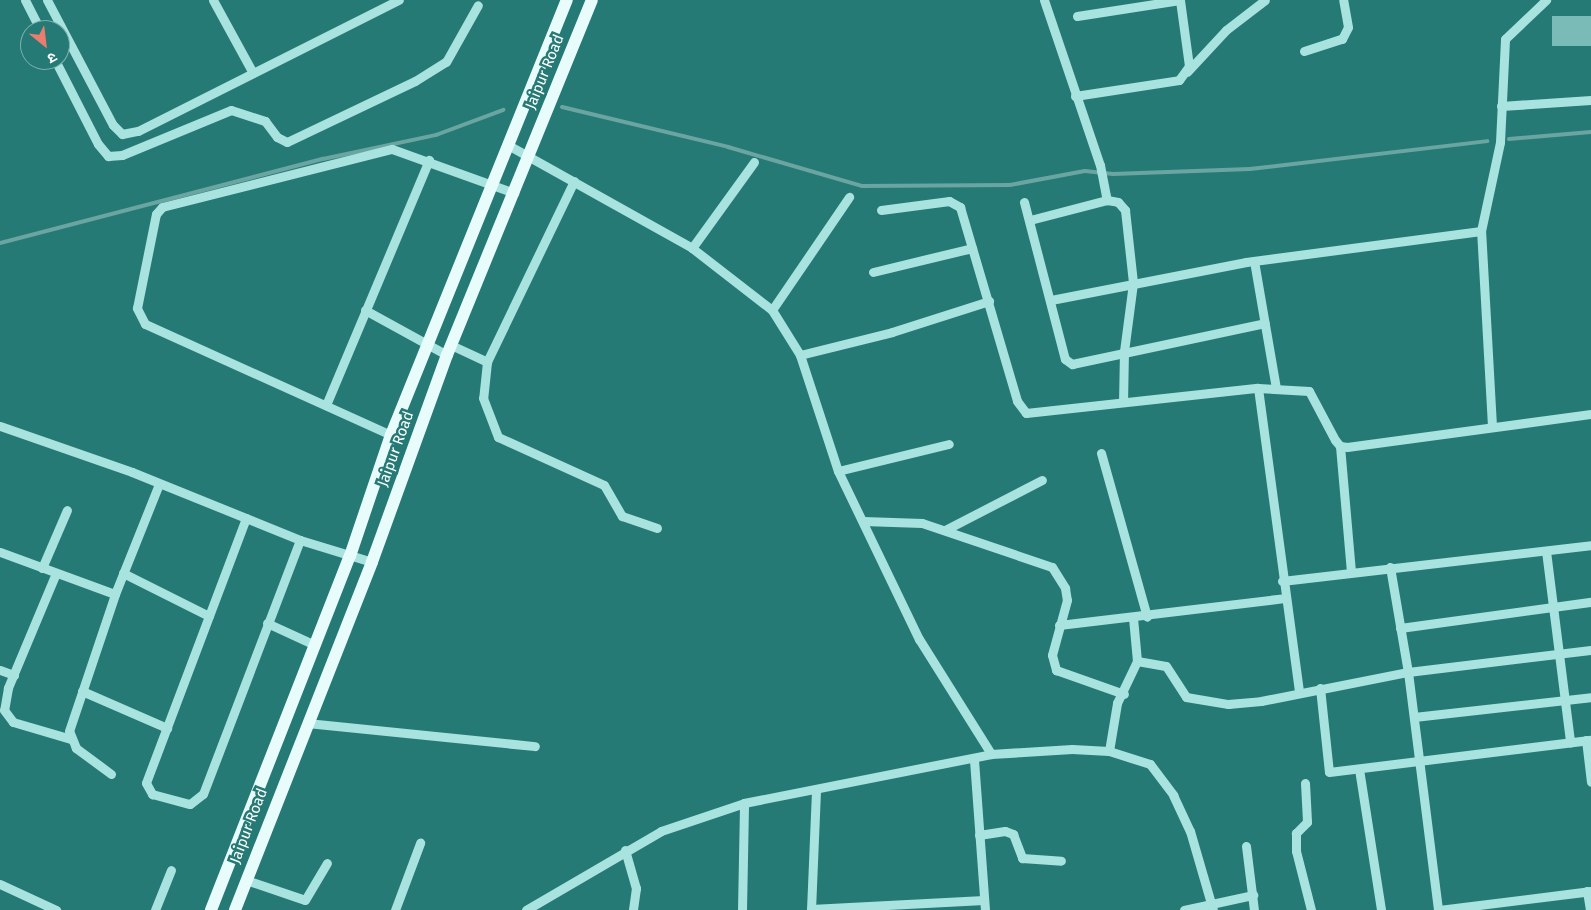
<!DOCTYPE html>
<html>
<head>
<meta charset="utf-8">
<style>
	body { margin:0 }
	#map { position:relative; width:1591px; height:910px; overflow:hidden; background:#267a76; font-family:"Fira Sans","Noto Sans Devanagari",sans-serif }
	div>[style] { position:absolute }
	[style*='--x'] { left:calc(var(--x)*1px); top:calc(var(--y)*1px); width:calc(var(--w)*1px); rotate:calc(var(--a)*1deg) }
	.stream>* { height:4px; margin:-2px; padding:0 2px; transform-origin:2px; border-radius:2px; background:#6aa5a2 }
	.building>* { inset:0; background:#7abab7; transform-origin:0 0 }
	.minor>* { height:9px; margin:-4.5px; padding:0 4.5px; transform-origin:4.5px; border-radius:4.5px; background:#a9e3e0 }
	.major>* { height:12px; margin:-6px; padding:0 6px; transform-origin:6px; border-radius:6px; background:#e8fcfc }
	span { translate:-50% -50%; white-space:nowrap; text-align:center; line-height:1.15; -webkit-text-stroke:5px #267a76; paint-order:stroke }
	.street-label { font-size:15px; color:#fff }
	.north { position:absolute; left:20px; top:20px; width:50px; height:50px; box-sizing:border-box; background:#267a76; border:1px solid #7dafad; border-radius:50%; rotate:151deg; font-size:14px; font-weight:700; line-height:20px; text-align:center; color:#fff }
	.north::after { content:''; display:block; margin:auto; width:18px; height:22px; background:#ec7c6e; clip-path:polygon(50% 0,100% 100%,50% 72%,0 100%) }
</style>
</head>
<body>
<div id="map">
	<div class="stream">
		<i style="--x:562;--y:107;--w:171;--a:13.5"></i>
		<i style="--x:728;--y:147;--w:140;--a:16.2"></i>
		<i style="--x:862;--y:186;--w:148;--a:-0.4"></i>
		<i style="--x:1010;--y:185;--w:76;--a:-10.6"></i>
		<i style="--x:1085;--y:171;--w:28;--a:6"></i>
		<i style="--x:1113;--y:174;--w:137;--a:-2.1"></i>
		<i style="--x:1250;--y:169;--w:239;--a:-6.7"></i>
		<i style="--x:1509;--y:139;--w:82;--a:-4.9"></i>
		<i style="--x:0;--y:243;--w:334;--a:-14.6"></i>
		<i style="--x:323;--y:159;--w:116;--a:-12"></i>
		<i style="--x:436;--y:135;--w:72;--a:-20.5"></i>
	</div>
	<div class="building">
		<i style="left:1591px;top:16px;width:30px;height:39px;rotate:90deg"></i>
	</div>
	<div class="minor">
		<i style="--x:25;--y:0;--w:34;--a:63"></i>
		<i style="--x:47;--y:0;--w:141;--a:62.2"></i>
		<i style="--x:113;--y:125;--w:13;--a:45"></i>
		<i style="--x:122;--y:134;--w:16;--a:-11"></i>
		<i style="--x:138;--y:131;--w:292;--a:-26.7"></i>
		<i style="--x:213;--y:0;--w:83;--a:61.3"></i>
		<i style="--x:1044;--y:0;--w:174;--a:71.3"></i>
		<i style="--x:1100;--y:165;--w:36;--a:79"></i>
		<i style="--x:1077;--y:16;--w:104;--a:-8.8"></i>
		<i style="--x:1304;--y:51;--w:40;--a:-18"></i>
		<i style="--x:1342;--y:39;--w:13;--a:-63"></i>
		<i style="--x:1348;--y:27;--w:27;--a:-100"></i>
		<i style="--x:55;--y:60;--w:94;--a:62.9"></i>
		<i style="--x:98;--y:144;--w:16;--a:50"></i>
		<i style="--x:108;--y:156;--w:14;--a:-4"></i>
		<i style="--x:122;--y:155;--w:118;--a:-22.4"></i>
		<i style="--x:231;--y:110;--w:36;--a:18"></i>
		<i style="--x:265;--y:121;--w:20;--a:53"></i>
		<i style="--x:277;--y:137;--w:11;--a:27"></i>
		<i style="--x:287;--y:142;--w:142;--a:-25.5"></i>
		<i style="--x:415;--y:81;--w:36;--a:-32"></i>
		<i style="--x:446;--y:62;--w:65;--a:-60.7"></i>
		<i style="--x:1187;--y:72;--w:57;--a:-47.1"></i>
		<i style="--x:1226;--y:30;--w:49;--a:-37.6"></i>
		<i style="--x:1075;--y:96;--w:105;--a:-8.7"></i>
		<i style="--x:1179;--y:80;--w:17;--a:-54"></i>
		<i style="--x:1189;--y:66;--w:67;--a:-97.8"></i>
		<i style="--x:1501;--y:106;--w:90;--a:-3.8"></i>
		<i style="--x:508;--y:145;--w:211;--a:29.2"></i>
		<i style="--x:692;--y:248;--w:101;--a:37.8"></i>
		<i style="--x:772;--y:310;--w:53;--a:58.1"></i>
		<i style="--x:800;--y:355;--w:122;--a:71.9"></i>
		<i style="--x:838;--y:471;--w:187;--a:64.3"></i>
		<i style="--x:919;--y:639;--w:136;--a:57.9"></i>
		<i style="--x:574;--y:181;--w:201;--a:115.7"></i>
		<i style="--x:487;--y:362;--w:36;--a:96"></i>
		<i style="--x:483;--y:398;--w:42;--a:69"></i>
		<i style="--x:498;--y:437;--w:116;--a:24.4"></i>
		<i style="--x:604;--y:485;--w:36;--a:60"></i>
		<i style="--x:622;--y:516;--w:37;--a:19"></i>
		<i style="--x:1024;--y:202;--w:162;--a:75.4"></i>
		<i style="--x:1065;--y:359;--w:9;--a:36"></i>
		<i style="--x:1072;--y:364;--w:197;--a:-12"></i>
		<i style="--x:881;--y:210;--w:69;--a:-7.5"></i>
		<i style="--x:949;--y:201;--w:13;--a:29"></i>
		<i style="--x:960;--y:207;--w:202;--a:73.6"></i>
		<i style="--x:1017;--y:401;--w:15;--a:53"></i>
		<i style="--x:1026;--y:413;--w:233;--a:-6.2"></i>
		<i style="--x:1258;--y:388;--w:51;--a:3.4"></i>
		<i style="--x:1309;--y:391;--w:55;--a:62"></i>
		<i style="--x:1335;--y:440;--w:8;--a:50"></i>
		<i style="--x:1340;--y:446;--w:7;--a:8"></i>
		<i style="--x:1347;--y:447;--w:246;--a:-7.7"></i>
		<i style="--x:1030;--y:220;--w:80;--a:-14.6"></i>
		<i style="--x:1107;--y:200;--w:11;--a:10"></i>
		<i style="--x:1118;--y:202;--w:11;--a:49"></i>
		<i style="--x:1125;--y:210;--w:73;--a:83.7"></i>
		<i style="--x:1133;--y:283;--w:69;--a:97.5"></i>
		<i style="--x:1124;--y:351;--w:51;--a:91.1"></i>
		<i style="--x:692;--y:248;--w:106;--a:-54.2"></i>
		<i style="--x:1254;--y:261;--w:130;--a:80.2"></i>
		<i style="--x:873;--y:272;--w:102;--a:-13.6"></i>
		<i style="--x:1051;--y:300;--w:199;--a:-11"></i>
		<i style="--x:1246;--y:262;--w:237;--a:-7.5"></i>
		<i style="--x:365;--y:310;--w:94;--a:28.8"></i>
		<i style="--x:772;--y:310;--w:137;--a:-55.7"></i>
		<i style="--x:451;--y:345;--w:40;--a:25"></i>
		<i style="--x:800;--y:355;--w:95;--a:-14"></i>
		<i style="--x:892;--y:332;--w:102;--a:-17.7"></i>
		<i style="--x:1258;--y:388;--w:307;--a:82.3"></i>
		<i style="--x:326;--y:405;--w:266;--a:-67.2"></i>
		<i style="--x:0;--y:426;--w:140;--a:19.2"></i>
		<i style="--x:132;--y:472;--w:181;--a:22"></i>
		<i style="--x:300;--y:540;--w:75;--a:17"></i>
		<i style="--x:1492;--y:426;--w:195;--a:-93.2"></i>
		<i style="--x:1481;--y:231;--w:91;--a:-77.9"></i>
		<i style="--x:1500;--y:142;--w:103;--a:-87.2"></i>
		<i style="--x:1505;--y:39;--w:57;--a:-43.6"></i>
		<i style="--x:391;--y:435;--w:270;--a:-155.7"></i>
		<i style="--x:145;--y:324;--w:18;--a:-117"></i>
		<i style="--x:137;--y:308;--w:96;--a:-78.6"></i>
		<i style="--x:156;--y:214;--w:9;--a:-49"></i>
		<i style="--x:162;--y:207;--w:237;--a:-14.2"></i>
		<i style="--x:392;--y:149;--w:130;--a:19.8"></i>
		<i style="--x:1340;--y:446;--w:126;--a:85"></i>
		<i style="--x:1101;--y:453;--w:170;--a:74.3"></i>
		<i style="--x:838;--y:471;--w:114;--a:-13.7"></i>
		<i style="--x:246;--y:518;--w:283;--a:110.7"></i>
		<i style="--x:146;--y:783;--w:13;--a:61"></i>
		<i style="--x:152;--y:794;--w:39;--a:15"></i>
		<i style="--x:190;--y:804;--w:16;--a:-38"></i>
		<i style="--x:203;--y:794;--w:272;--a:-69.1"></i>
		<i style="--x:863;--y:521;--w:59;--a:1.9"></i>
		<i style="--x:922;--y:523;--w:137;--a:18.7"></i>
		<i style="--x:1052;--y:567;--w:25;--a:58"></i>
		<i style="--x:1065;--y:588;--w:12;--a:81"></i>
		<i style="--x:1067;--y:600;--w:57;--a:105.3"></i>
		<i style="--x:1052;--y:655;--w:16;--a:75"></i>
		<i style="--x:1056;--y:670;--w:72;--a:19.4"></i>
		<i style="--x:945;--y:530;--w:109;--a:-27.3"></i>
		<i style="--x:1546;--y:551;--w:193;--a:82.8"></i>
		<i style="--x:0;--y:552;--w:122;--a:20.1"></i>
		<i style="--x:1390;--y:567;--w:107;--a:80.3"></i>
		<i style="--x:1408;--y:672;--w:240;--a:82.8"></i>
		<i style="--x:42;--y:568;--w:63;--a:-66.7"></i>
		<i style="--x:56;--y:573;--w:125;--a:112.7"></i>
		<i style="--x:8;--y:688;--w:22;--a:100"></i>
		<i style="--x:4;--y:710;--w:15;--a:53"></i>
		<i style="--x:13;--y:722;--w:60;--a:16.3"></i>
		<i style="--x:123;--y:573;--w:96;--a:26.6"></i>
		<i style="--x:1282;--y:581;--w:311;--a:-6.6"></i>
		<i style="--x:267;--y:623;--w:53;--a:24.6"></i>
		<i style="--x:1059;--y:625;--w:227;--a:-6.8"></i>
		<i style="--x:1400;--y:628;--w:193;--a:-7.8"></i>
		<i style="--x:1137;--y:661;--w:29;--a:10"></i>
		<i style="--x:1166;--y:666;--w:37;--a:57"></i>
		<i style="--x:1186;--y:697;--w:43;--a:9.5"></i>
		<i style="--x:1228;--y:704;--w:33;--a:-5"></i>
		<i style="--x:1261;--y:701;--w:150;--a:-11.2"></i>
		<i style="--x:1408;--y:672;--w:184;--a:-6.9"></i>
		<i style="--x:0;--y:670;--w:15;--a:20"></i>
		<i style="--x:1320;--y:688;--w:84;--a:83.9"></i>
		<i style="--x:1329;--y:772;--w:264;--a:-7"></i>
		<i style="--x:82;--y:691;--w:93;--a:23.5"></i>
		<i style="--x:1414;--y:717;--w:178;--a:-6.4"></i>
		<i style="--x:307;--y:723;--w:229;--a:5.8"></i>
		<i style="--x:1586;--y:740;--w:42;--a:83.2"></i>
		<i style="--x:1109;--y:751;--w:49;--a:-80.5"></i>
		<i style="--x:1117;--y:703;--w:47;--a:-64.5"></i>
		<i style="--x:1137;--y:661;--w:43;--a:-95.3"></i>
		<i style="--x:974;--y:760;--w:150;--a:85.8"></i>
		<i style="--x:1359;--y:769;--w:143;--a:81.1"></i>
		<i style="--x:111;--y:774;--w:44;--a:-143.4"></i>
		<i style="--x:76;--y:748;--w:18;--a:-112"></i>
		<i style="--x:69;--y:731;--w:145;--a:-71.4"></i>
		<i style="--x:115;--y:594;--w:118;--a:-68.2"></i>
		<i style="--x:1305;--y:783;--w:39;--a:87"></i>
		<i style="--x:1307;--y:822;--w:16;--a:135"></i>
		<i style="--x:1296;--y:833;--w:18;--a:90"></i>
		<i style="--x:1296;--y:851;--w:61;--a:75.7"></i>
		<i style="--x:979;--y:835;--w:26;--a:-9"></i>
		<i style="--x:1005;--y:831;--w:9;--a:21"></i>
		<i style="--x:1013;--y:834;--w:26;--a:69"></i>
		<i style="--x:1022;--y:858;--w:39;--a:4"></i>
		<i style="--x:1246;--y:846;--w:64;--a:82.9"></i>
		<i style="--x:625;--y:850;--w:40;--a:74"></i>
		<i style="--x:636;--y:888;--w:22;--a:98"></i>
		<i style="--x:246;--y:880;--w:62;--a:18.7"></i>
		<i style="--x:305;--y:900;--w:43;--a:-59.3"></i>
		<i style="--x:0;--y:884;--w:62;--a:24.9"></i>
		<i style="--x:1587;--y:891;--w:19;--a:81"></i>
		<i style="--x:811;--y:909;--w:173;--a:-3"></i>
		<i style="--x:155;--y:910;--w:43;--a:-68.2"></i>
		<i style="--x:395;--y:910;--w:72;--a:-69.5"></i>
		<i style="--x:526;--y:910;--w:156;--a:-30.3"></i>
		<i style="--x:661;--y:831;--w:88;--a:-18.6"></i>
		<i style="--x:744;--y:803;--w:252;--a:-11.2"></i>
		<i style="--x:991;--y:754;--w:81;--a:-3.5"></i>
		<i style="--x:1072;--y:749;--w:37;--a:3"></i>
		<i style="--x:1109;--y:751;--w:43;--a:17.6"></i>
		<i style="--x:1150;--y:764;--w:39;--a:53"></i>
		<i style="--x:1173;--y:795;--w:40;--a:65"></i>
		<i style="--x:1190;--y:831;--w:82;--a:73.8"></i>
		<i style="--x:742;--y:910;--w:107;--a:-88.9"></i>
		<i style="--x:811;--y:910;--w:120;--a:-87.6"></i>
		<i style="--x:1184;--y:910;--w:71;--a:-12.3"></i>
		<i style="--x:1439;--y:910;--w:153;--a:-7.1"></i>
	</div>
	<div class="major">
		<i style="--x:211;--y:910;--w:380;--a:-68.6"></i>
		<i style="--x:350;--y:556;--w:128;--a:-71.3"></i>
		<i style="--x:391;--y:435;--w:469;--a:-68"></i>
		<i style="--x:235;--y:910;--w:374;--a:-68.5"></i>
		<i style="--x:372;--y:562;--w:220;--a:-70.1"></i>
		<i style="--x:447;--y:355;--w:383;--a:-67.8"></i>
	</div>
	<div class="street-label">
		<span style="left:545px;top:72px;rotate:-68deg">Jaipur Road</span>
		<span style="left:396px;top:449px;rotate:-70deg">Jaipur Road</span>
		<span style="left:249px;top:826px;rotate:-69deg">Jaipur Road</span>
	</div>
	<div class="north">उ</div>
</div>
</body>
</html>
